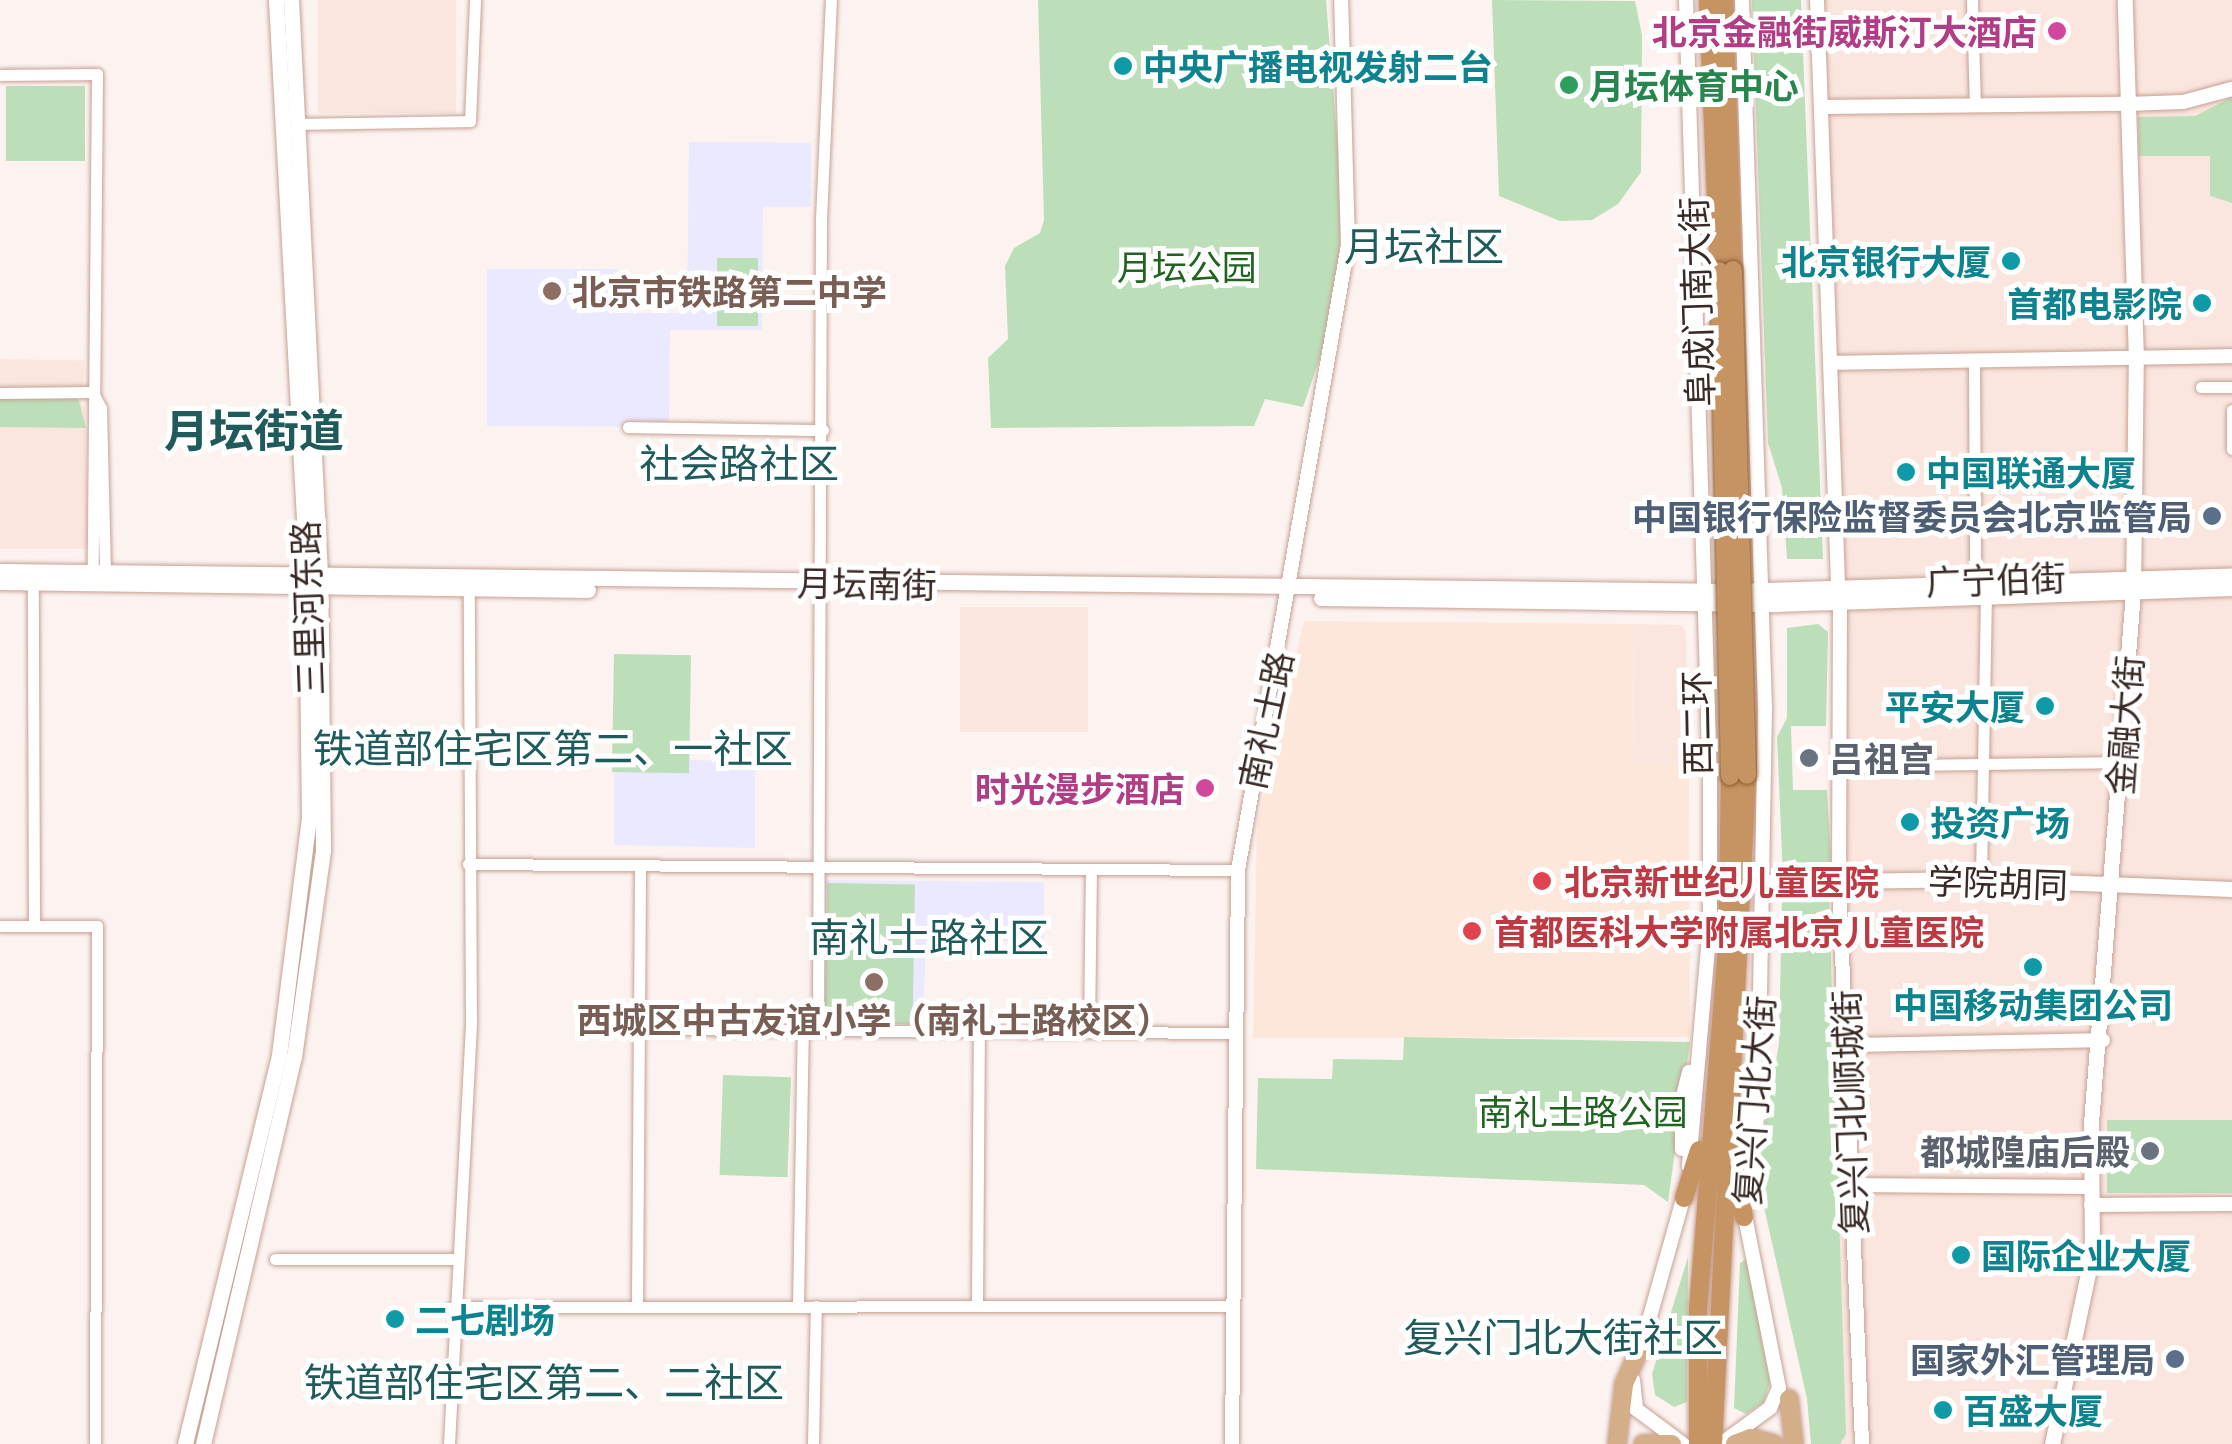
<!DOCTYPE html>
<html>
<head>
<meta charset="utf-8">
<style>
	body { margin:0 }
	#map { position:relative; width:2232px; height:1444px; overflow:hidden; background:#fcf3f1; font-family:Barlow,"Noto Sans SC",sans-serif }
	div>[style] { position:absolute }
	[style*='--x'] { left:calc(var(--x)*1px); top:calc(var(--y)*1px); width:calc(var(--w)*1px); rotate:calc(var(--a)*1deg) }
	.built>* { inset:0; background:#fae6df; transform-origin:0 0 }
	.education>* { inset:0; background:#ebe9ff }
	.medical>* { inset:0; background:#fde6da }
	.green>* { inset:0; background:#bcdfb9; transform-origin:0 0 }
	.roads { filter:drop-shadow(0 0 2px #c7a194) drop-shadow(0 0 2px #c7a194) }
	.minor>* { height:11px; margin:-5.5px; padding:0 5.5px; transform-origin:5.5px; border-radius:5.5px; background:#fff }
	.tertiary>* { height:14px; margin:-7px; padding:0 7px; transform-origin:7px; border-radius:7px; background:#fff }
	.secondary>* { height:15px; margin:-7.5px; padding:0 7.5px; transform-origin:7.5px; border-radius:7.5px; background:#fff }
	.primary>* { height:18px; margin:-9px; padding:0 9px; transform-origin:9px; border-radius:9px; background:#d4ae89 }
	.trunk>* { height:18px; margin:-9px; padding:0 9px; transform-origin:9px; border-radius:9px; background:#c69362 }
	.bridges { filter:drop-shadow(0 0 2px #8c5d33) drop-shadow(0 0 2px #8c5d33) }
	.trunk-bridge>* { height:18px; margin:-9px; padding:0 9px; transform-origin:9px; border-radius:9px; background:#c69362 }
	.dots>* { width:28px; height:28px; translate:-50% -50%; box-sizing:border-box; border:5px solid #fff; border-radius:50% }
	span { translate:-50% -50%; white-space:nowrap; text-align:center; line-height:1.15; -webkit-text-stroke:10px #fff; paint-order:stroke }
	.hotel-label { font-size:35px; color:#b23c85; font-weight:700 }
	.right { translate:-100% -50%; text-align:right }
	.culture-label { font-size:35px; color:#0d838f; font-weight:700 }
	.left { translate:0 -50%; text-align:left }
	.leisure-label { font-size:35px; color:#27864d; font-weight:700 }
	.park-label { font-size:35px; color:#20641f }
	.education-label { font-size:35px; color:#785e54; font-weight:700 }
	.street-label { font-size:35px; color:#392a25 }
	.service-label { font-size:35px; color:#4e5e75; font-weight:700 }
	.worship-label { font-size:35px; color:#5b616d; font-weight:700 }
	.health-label { font-size:35px; color:#be3a42; font-weight:700 }
	.quarter-label { font-size:40px; color:#205b5c }
	.district-label { font-size:45px; color:#205b5c; font-weight:700 }
</style>
</head>
<body>
<div id="map">
	<div class="built">
		<i style="left:318px;top:0;width:138px;height:113px"></i>
		<i style="clip-path:polygon(1817px 0,2232px 0,2232px 1444px,1825px 1444px,1840px 600px)"></i>
		<i style="left:0;top:359px;width:84px;height:29px;rotate:1deg"></i>
		<i style="clip-path:polygon(78px 398px,85px 408px,88px 549px,0 549px,0 399px)"></i>
		<i style="left:960px;top:607px;width:128px;height:125px"></i>
		<i style="clip-path:polygon(1633px 624px,1681px 625px,1686px 631px,1689px 765px,1634px 766px)"></i>
	</div>
	<div class="education">
		<i style="clip-path:polygon(689px 142px,811px 143px,811px 207px,763px 207px,762px 330px,670px 330px,669px 427px,487px 426px,487px 269px,617px 269px,617px 313px,687px 313px)"></i>
		<i style="clip-path:polygon(614px 654px,691px 655px,690px 760px,755px 761px,755px 848px,614px 845px)"></i>
		<i style="clip-path:polygon(825px 880px,1044px 882px,1044px 942px,926px 941px,923px 1022px,823px 1025px)"></i>
	</div>
	<div class="medical">
		<i style="clip-path:polygon(1304px 621px,1633px 624px,1634px 765px,1689px 765px,1690px 1037px,1253px 1038px,1257px 826px)"></i>
	</div>
	<div class="green">
		<i style="clip-path:polygon(1038px 0,1326px 0,1343px 212px,1333px 320px,1303px 407px,1265px 399px,1254px 426px,991px 428px,988px 358px,1008px 339px,1005px 266px,1014px 248px,1040px 233px,1044px 220px)"></i>
		<i style="clip-path:polygon(1492px 0,1635px 1px,1642px 35px,1641px 172px,1618px 204px,1592px 220px,1560px 221px,1499px 196px)"></i>
		<i style="clip-path:polygon(1752px 0,1801px 0,1823px 559px,1787px 559px,1782px 488px,1768px 443px)"></i>
		<i style="left:6px;top:86px;width:79px;height:75px"></i>
		<i style="clip-path:polygon(2232px 97px,2232px 203px,2210px 196px,2210px 156px,2139px 156px,2138px 117px,2195px 116px)"></i>
		<i style="left:717px;top:258px;width:41px;height:68px"></i>
		<i style="clip-path:polygon(78px 398px,86px 428px,0 427px,0 399px)"></i>
		<i style="clip-path:polygon(1818px 624px,1828px 632px,1826px 726px,1791px 726px,1793px 790px,1827px 790px,1832px 875px,1783px 877px,1777px 737px,1787px 718px,1787px 628px)"></i>
		<i style="left:614px;top:654px;width:77px;height:118px;rotate:1deg"></i>
		<i style="left:827px;top:883px;width:88px;height:140px;rotate:1deg"></i>
		<i style="clip-path:polygon(1782px 895px,1829px 896px,1846px 1434px,1840px 1444px,1811px 1444px,1807px 1399px,1757px 1176px,1779px 1043px)"></i>
		<i style="clip-path:polygon(1404px 1037px,1690px 1042px,1668px 1202px,1644px 1185px,1256px 1169px,1258px 1078px,1332px 1079px,1333px 1059px,1403px 1060px)"></i>
		<i style="left:723px;top:1075px;width:68px;height:100px;rotate:2deg"></i>
		<i style="left:2107px;top:1120px;width:125px;height:73px"></i>
		<i style="clip-path:polygon(1688px 1257px,1687px 1402px,1674px 1407px,1655px 1395px,1652px 1374px)"></i>
		<i style="clip-path:polygon(1747px 1259px,1770px 1382px,1764px 1402px,1746px 1414px,1734px 1408px,1740px 1263px)"></i>
	</div>
	<div class="roads">
		<div class="minor">
			<i style="--x:1972;--y:0;--w:105;--a:88.4"></i>
			<i style="--x:0;--y:75;--w:97;--a:-0.6"></i>
			<i style="--x:97;--y:74;--w:498;--a:90.5"></i>
			<i style="--x:299;--y:124;--w:171;--a:-1"></i>
			<i style="--x:470;--y:121;--w:121;--a:-87.6"></i>
			<i style="--x:1974;--y:363;--w:217;--a:89.7"></i>
			<i style="--x:2201;--y:387;--w:31;--a:0"></i>
			<i style="--x:0;--y:393;--w:93;--a:-0.6"></i>
			<i style="--x:93;--y:393;--w:17;--a:62"></i>
			<i style="--x:101;--y:408;--w:164;--a:88.6"></i>
			<i style="--x:2232;--y:410;--w:39;--a:90"></i>
			<i style="--x:628;--y:427;--w:195;--a:0.9"></i>
			<i style="--x:1840;--y:766;--w:281;--a:-0.8"></i>
			<i style="--x:468;--y:864;--w:770;--a:0.45"></i>
			<i style="--x:1981;--y:879;--w:283;--a:-89"></i>
			<i style="--x:0;--y:926;--w:34;--a:0"></i>
			<i style="--x:34;--y:926;--w:352;--a:-90.2"></i>
			<i style="--x:34;--y:926;--w:63;--a:0"></i>
			<i style="--x:97;--y:926;--w:518;--a:90.22"></i>
			<i style="--x:638;--y:1029;--w:599;--a:0.38"></i>
			<i style="--x:818;--y:1029;--w:810;--a:-89.79"></i>
			<i style="--x:821;--y:219;--w:219;--a:-87.4"></i>
			<i style="--x:1089;--y:1029;--w:155;--a:-89.3"></i>
			<i style="--x:275;--y:1259;--w:179;--a:0"></i>
			<i style="--x:977;--y:1304;--w:274;--a:-89.6"></i>
			<i style="--x:637;--y:1305;--w:440;--a:-89.6"></i>
			<i style="--x:798;--y:1306;--w:277;--a:-89"></i>
			<i style="--x:453;--y:1307;--w:780;--a:-0.07"></i>
			<i style="--x:449;--y:1444;--w:421;--a:-87"></i>
			<i style="--x:471;--y:1024;--w:435;--a:-90.3"></i>
			<i style="--x:813;--y:1444;--w:138;--a:-88.8"></i>
		</div>
		<div class="tertiary">
			<i style="--x:1686;--y:0;--w:775;--a:88.23"></i>
			<i style="--x:1710;--y:775;--w:150;--a:90"></i>
			<i style="--x:1710;--y:925;--w:242;--a:95"></i>
			<i style="--x:1742;--y:0;--w:709;--a:88.14"></i>
			<i style="--x:1765;--y:709;--w:285;--a:91"></i>
			<i style="--x:1760;--y:994;--w:193;--a:95.1"></i>
			<i style="--x:1817;--y:0;--w:584;--a:87.94"></i>
			<i style="--x:1822;--y:107;--w:305;--a:-0.6"></i>
			<i style="--x:2127;--y:104;--w:56;--a:-2"></i>
			<i style="--x:2183;--y:102;--w:51;--a:-14.9"></i>
			<i style="--x:1832;--y:363;--w:400;--a:-1"></i>
			<i style="--x:1840;--y:600;--w:280;--a:90.2"></i>
			<i style="--x:1839;--y:880;--w:564;--a:87.66"></i>
			<i style="--x:1848;--y:1045;--w:255;--a:-1.1"></i>
			<i style="--x:1755;--y:1139;--w:53;--a:-84.6"></i>
			<i style="--x:1682;--y:1149;--w:49;--a:-90"></i>
			<i style="--x:1682;--y:1100;--w:29;--a:-76"></i>
			<i style="--x:1851;--y:1185;--w:240;--a:0.5"></i>
			<i style="--x:2091;--y:1205;--w:141;--a:-0.4"></i>
			<i style="--x:1642;--y:1345;--w:159;--a:-74.3"></i>
			<i style="--x:1633;--y:1380;--w:29;--a:84"></i>
			<i style="--x:1636;--y:1409;--w:59;--a:36.7"></i>
			<i style="--x:1232;--y:1444;--w:574;--a:-89.4"></i>
			<i style="--x:1238;--y:870;--w:635;--a:-80.02"></i>
			<i style="--x:1348;--y:245;--w:245;--a:-91.6"></i>
			<i style="--x:1721;--y:1444;--w:61;--a:-36.3"></i>
			<i style="--x:1770;--y:1408;--w:22;--a:-66"></i>
			<i style="--x:1779;--y:1388;--w:185;--a:-101.2"></i>
		</div>
		<div class="secondary">
			<i style="--x:0;--y:571;--w:1735;--a:0.66"></i>
			<i style="--x:1735;--y:591;--w:497;--a:-1.8"></i>
			<i style="--x:0;--y:582;--w:588;--a:0.78"></i>
			<i style="--x:1321;--y:598;--w:455;--a:0.8"></i>
			<i style="--x:1776;--y:604;--w:456;--a:-2"></i>
			<i style="--x:1763;--y:882;--w:218;--a:-0.8"></i>
			<i style="--x:1981;--y:879;--w:251;--a:2.3"></i>
			<i style="--x:185;--y:1444;--w:400;--a:-76.4"></i>
			<i style="--x:279;--y:1055;--w:239;--a:-82.8"></i>
			<i style="--x:309;--y:818;--w:262;--a:-90.7"></i>
			<i style="--x:306;--y:556;--w:557;--a:-93.09"></i>
			<i style="--x:203;--y:1444;--w:398;--a:-76.8"></i>
			<i style="--x:294;--y:1057;--w:209;--a:-82"></i>
			<i style="--x:323;--y:850;--w:276;--a:-90.6"></i>
			<i style="--x:320;--y:574;--w:575;--a:-92.89"></i>
			<i style="--x:2052;--y:1444;--w:193;--a:-78.1"></i>
			<i style="--x:2092;--y:1255;--w:132;--a:-90.4"></i>
			<i style="--x:2091;--y:1123;--w:533;--a:-85.48"></i>
			<i style="--x:2133;--y:592;--w:232;--a:-89.3"></i>
			<i style="--x:2136;--y:360;--w:360;--a:-91.8"></i>
		</div>
		<div class="primary">
			<i style="--x:1789;--y:1399;--w:45;--a:83.7"></i>
			<i style="--x:1617;--y:1444;--w:60;--a:-83.3"></i>
			<i style="--x:1624;--y:1384;--w:49;--a:-66"></i>
			<i style="--x:1643;--y:1444;--w:29;--a:0"></i>
			<i style="--x:1735;--y:1444;--w:17;--a:-21"></i>
			<i style="--x:1751;--y:1438;--w:23;--a:15"></i>
		</div>
		<div class="trunk">
			<i style="--x:1708;--y:0;--w:271;--a:87.7"></i>
			<i style="--x:1724;--y:0;--w:270;--a:88.1"></i>
			<i style="--x:1734;--y:1163;--w:55;--a:79.5"></i>
			<i style="--x:1684;--y:1198;--w:50;--a:-72.6"></i>
			<i style="--x:1698;--y:1444;--w:135;--a:-90"></i>
			<i style="--x:1698;--y:1309;--w:359;--a:-85.4"></i>
			<i style="--x:1727;--y:951;--w:175;--a:-89"></i>
			<i style="--x:1713;--y:1444;--w:670;--a:-87.09"></i>
		</div>
	</div>
	<div class="bridges">
		<div class="trunk-bridge">
			<i style="--x:1733;--y:270;--w:505;--a:88.41"></i>
			<i style="--x:1719;--y:271;--w:505;--a:88.75"></i>
		</div>
	</div>
	<div class="dots">
		<i style="left:2057px;top:31px;background:#d1479c"></i>
		<i style="left:1123px;top:66px;background:#0f9aa8"></i>
		<i style="left:1569px;top:85px;background:#2e9e5b"></i>
		<i style="left:2011px;top:261px;background:#0f9aa8"></i>
		<i style="left:552px;top:291px;background:#8d6e63"></i>
		<i style="left:2202px;top:303px;background:#0f9aa8"></i>
		<i style="left:1906px;top:472px;background:#0f9aa8"></i>
		<i style="left:2212px;top:516px;background:#5c6f8a"></i>
		<i style="left:2045px;top:706px;background:#0f9aa8"></i>
		<i style="left:1809px;top:758px;background:#6b7280"></i>
		<i style="left:1205px;top:788px;background:#d1479c"></i>
		<i style="left:1910px;top:822px;background:#0f9aa8"></i>
		<i style="left:1542px;top:881px;background:#e0444e"></i>
		<i style="left:1472px;top:931px;background:#e0444e"></i>
		<i style="left:2033px;top:967px;background:#0f9aa8"></i>
		<i style="left:874px;top:982px;background:#8d6e63"></i>
		<i style="left:2150px;top:1151px;background:#6b7280"></i>
		<i style="left:1961px;top:1255px;background:#0f9aa8"></i>
		<i style="left:395px;top:1319px;background:#0f9aa8"></i>
		<i style="left:2175px;top:1359px;background:#5c6f8a"></i>
		<i style="left:1943px;top:1410px;background:#0f9aa8"></i>
	</div>
	<div class="hotel-label">
		<span class="right" style="left:2037px;top:31px">北京金融街威斯汀大酒店</span>
		<span class="right" style="left:1185px;top:788px">时光漫步酒店</span>
	</div>
	<div class="culture-label">
		<span class="left" style="left:1143px;top:66px">中央广播电视发射二台</span>
		<span class="right" style="left:1991px;top:261px">北京银行大厦</span>
		<span class="right" style="left:2182px;top:303px">首都电影院</span>
		<span class="left" style="left:1926px;top:472px">中国联通大厦</span>
		<span class="right" style="left:2025px;top:706px">平安大厦</span>
		<span class="left" style="left:1930px;top:822px">投资广场</span>
		<span style="left:2033px;top:1004px">中国移动集团公司</span>
		<span class="left" style="left:1981px;top:1255px">国际企业大厦</span>
		<span class="left" style="left:415px;top:1319px">二七剧场</span>
		<span class="left" style="left:1963px;top:1410px">百盛大厦</span>
	</div>
	<div class="leisure-label">
		<span class="left" style="left:1589px;top:85px">月坛体育中心</span>
	</div>
	<div class="park-label">
		<span style="left:1187px;top:266px">月坛公园</span>
		<span style="left:1583px;top:1111px">南礼士路公园</span>
	</div>
	<div class="education-label">
		<span class="left" style="left:572px;top:291px">北京市铁路第二中学</span>
		<span style="left:874px;top:1019px">西城区中古友谊小学（南礼士路校区）</span>
	</div>
	<div class="street-label">
		<span style="left:1696px;top:302px;rotate:-92deg">阜成门南大街</span>
		<span style="left:1996px;top:579px;rotate:-2deg">广宁伯街</span>
		<span style="left:867px;top:583px;rotate:1deg">月坛南街</span>
		<span style="left:307px;top:608px;rotate:-92deg">三里河东路</span>
		<span style="left:1265px;top:720px;rotate:-78deg">南礼士路</span>
		<span style="left:1696px;top:723px;rotate:-91deg">西二环</span>
		<span style="left:2124px;top:725px;rotate:-86deg">金融大街</span>
		<span style="left:1998px;top:882px;rotate:2deg">学院胡同</span>
		<span style="left:1753px;top:1100px;rotate:-86deg">复兴门北大街</span>
		<span style="left:1849px;top:1112px;rotate:-92deg">复兴门北顺城街</span>
	</div>
	<div class="service-label">
		<span class="right" style="left:2192px;top:516px">中国银行保险监督委员会北京监管局</span>
		<span class="right" style="left:2155px;top:1359px">国家外汇管理局</span>
	</div>
	<div class="worship-label">
		<span class="left" style="left:1829px;top:758px">吕祖宫</span>
		<span class="right" style="left:2130px;top:1151px">都城隍庙后殿</span>
	</div>
	<div class="health-label">
		<span class="left" style="left:1564px;top:881px">北京新世纪儿童医院</span>
		<span class="left" style="left:1494px;top:931px">首都医科大学附属北京儿童医院</span>
	</div>
	<div class="quarter-label">
		<span style="left:1424px;top:245px">月坛社区</span>
		<span style="left:739px;top:462px">社会路社区</span>
		<span style="left:553px;top:747px">铁道部住宅区第二、一社区</span>
		<span style="left:929px;top:936px">南礼士路社区</span>
		<span style="left:1563px;top:1336px">复兴门北大街社区</span>
		<span style="left:544px;top:1381px">铁道部住宅区第二、二社区</span>
	</div>
	<div class="district-label">
		<span style="left:254px;top:430px">月坛街道</span>
	</div>
</div>
</body>
</html>
